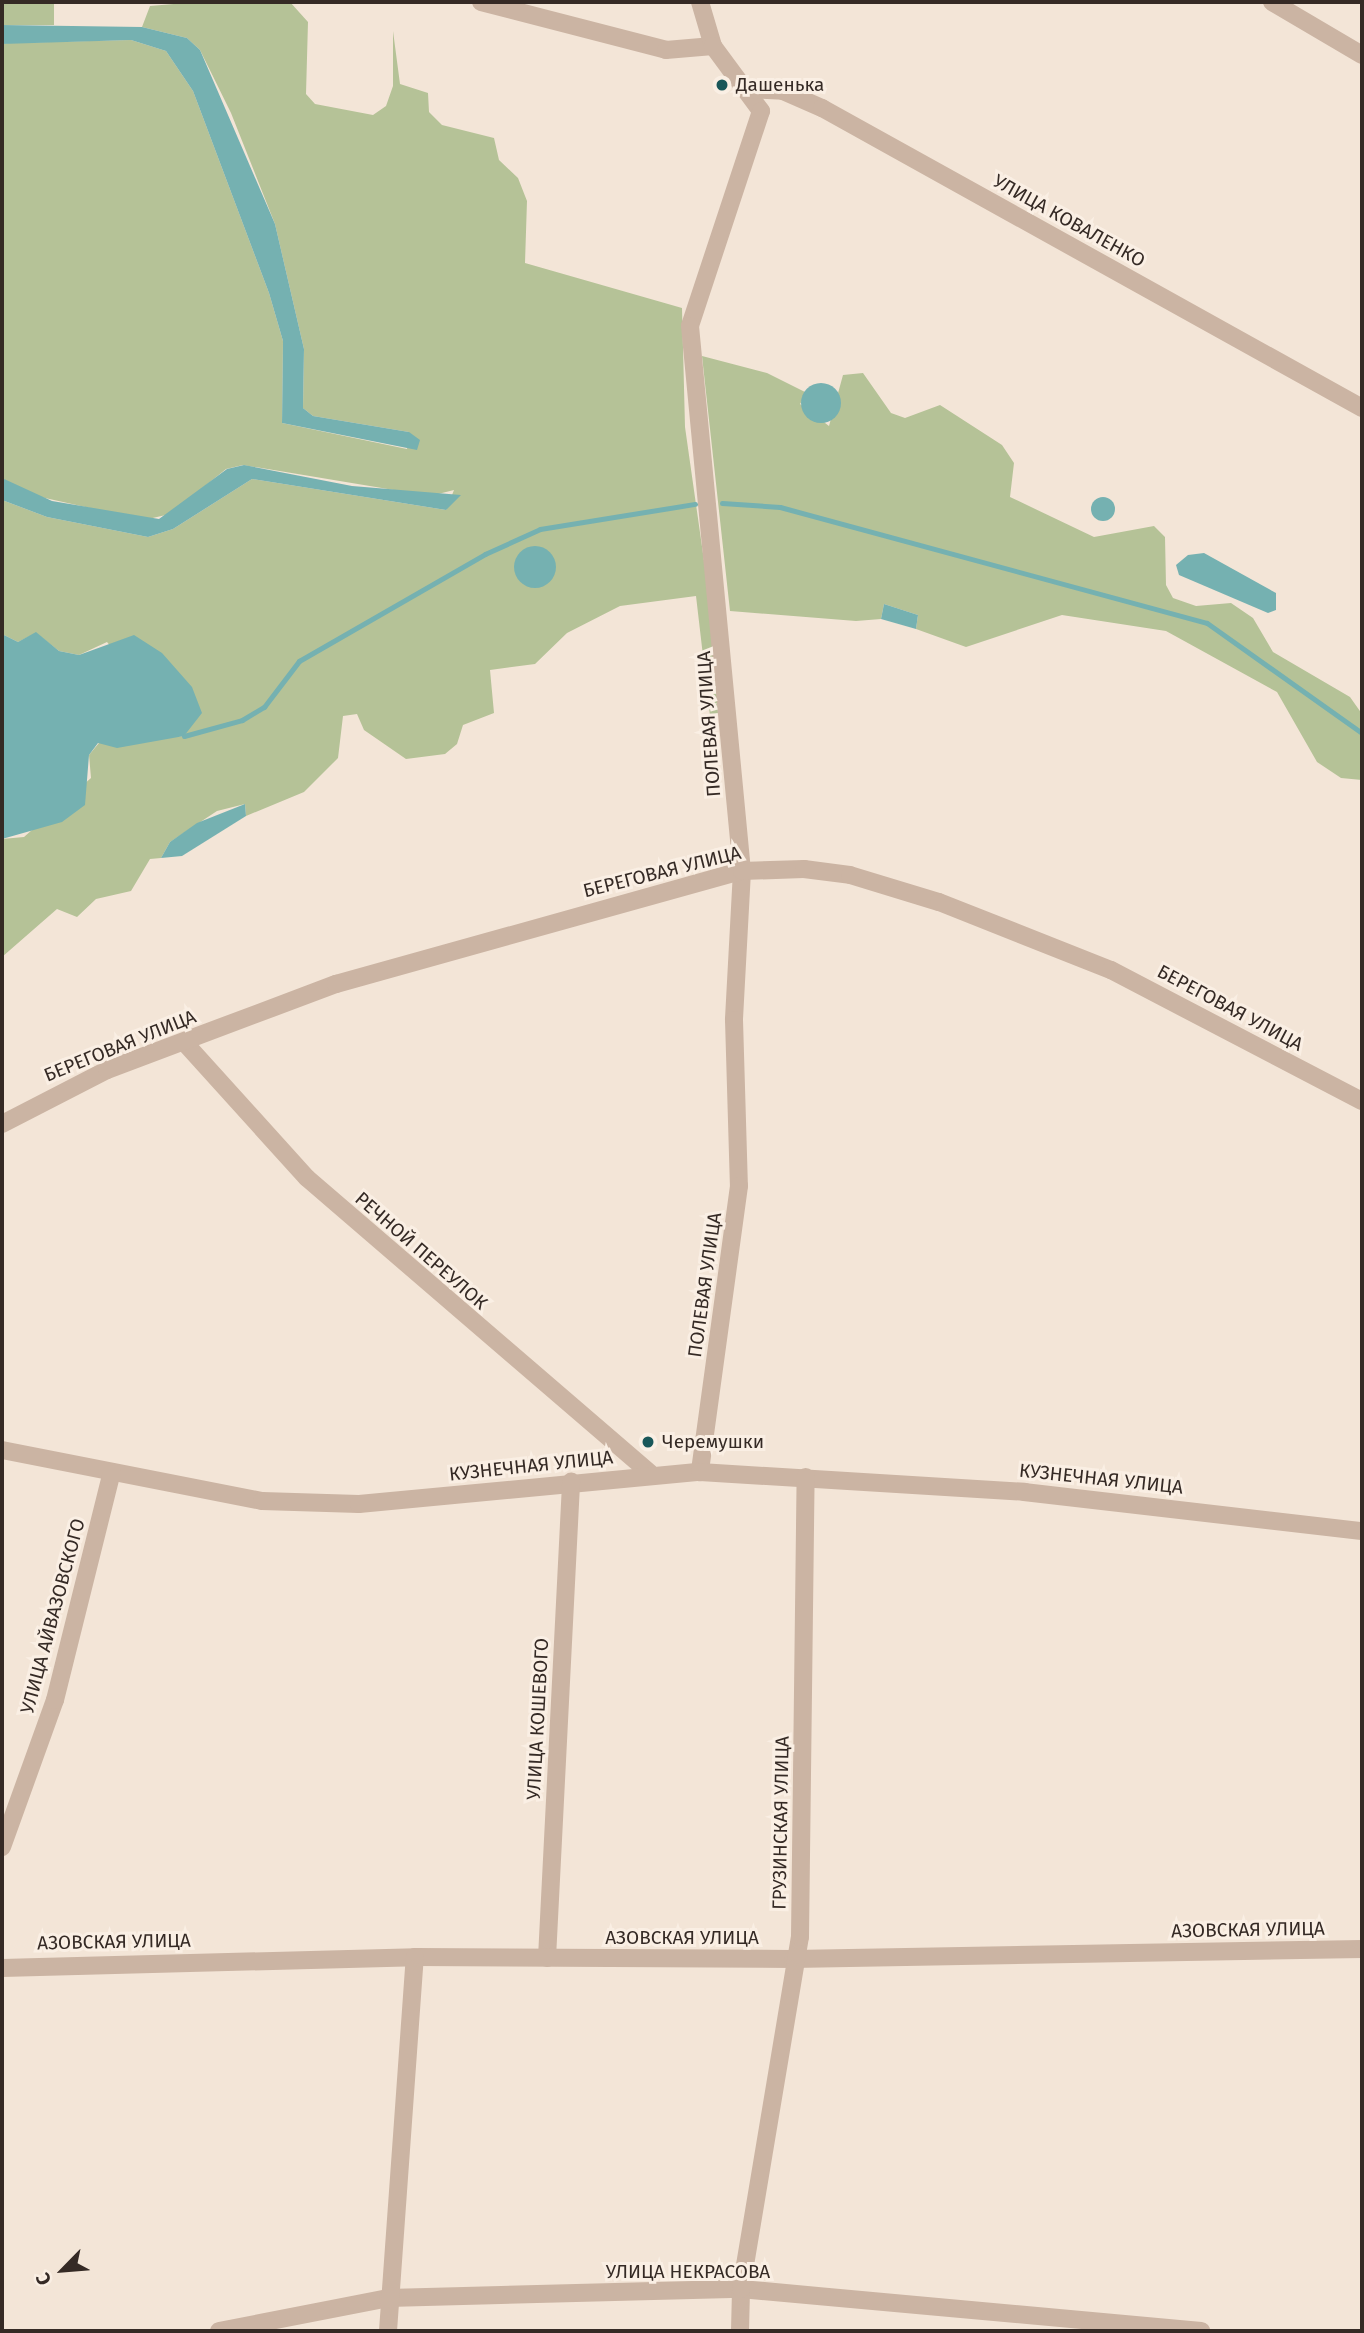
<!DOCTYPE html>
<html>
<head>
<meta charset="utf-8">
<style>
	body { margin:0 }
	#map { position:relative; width:1364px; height:2333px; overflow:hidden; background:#f3e5d7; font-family:"Fira Sans",sans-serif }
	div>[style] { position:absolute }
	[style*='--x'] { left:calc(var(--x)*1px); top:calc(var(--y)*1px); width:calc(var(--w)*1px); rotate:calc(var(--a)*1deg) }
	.green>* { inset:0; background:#b5c297; transform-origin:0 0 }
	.water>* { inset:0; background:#75b1b1 }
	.round { border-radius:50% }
	.stream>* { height:5px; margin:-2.5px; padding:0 2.5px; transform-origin:2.5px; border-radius:2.5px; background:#75b1b1 }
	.street>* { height:18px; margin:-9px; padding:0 9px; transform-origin:9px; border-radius:9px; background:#cbb4a3 }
	.dots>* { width:19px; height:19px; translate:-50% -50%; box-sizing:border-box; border:4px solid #faefe4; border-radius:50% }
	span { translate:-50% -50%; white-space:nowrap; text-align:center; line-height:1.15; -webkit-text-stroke:6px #faefe4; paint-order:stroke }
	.poi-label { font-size:19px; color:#352a25 }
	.left { translate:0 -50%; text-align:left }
	.street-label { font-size:19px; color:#352a25 }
	.frame { position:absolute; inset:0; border:4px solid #352a25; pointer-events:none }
	.north { position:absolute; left:28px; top:2235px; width:70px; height:70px; -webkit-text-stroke:5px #faefe4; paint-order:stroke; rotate:245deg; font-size:19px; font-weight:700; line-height:28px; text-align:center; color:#352a25 }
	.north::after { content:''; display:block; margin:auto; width:24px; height:32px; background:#352a25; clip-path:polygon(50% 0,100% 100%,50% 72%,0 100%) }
</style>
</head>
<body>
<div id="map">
	<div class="green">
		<i style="left:2px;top:2px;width:52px;height:23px"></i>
		<i style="clip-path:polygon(197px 2px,290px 2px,308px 22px,306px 94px,315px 104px,373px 115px,386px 106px,393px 86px,393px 31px,400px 84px,428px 93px,429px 112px,442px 125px,494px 138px,499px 160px,518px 178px,527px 201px,525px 263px,682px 308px,685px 427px,712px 617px,718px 713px,710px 716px,696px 596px,620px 606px,567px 633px,535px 664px,490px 670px,494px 713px,463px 725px,457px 744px,445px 754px,406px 759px,364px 730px,357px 714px,343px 716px,338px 758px,304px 792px,246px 816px,245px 804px,217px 811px,170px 842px,161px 858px,150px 859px,131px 891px,96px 899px,77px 917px,57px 909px,2px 957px,2px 839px,24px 837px,91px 778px,89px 755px,99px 743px,184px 736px,107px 642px,79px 655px,59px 651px,36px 633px,18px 642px,2px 634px,2px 500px,47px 517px,148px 537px,173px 529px,252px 479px,446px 510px,454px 490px,430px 496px,243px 465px,226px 469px,170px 514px,144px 520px,27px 494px,2px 478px,2px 44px,10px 43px,131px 40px,166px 51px,193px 91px,269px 293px,283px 341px,282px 423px,407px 449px,409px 432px,313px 416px,303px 408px,304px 349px,275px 224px,231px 113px,200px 50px,187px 38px,142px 27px,150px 6px)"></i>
		<i style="clip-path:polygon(702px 356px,767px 373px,807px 393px,800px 404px,829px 426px,843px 375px,863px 373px,891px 413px,905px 418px,940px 405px,1002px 445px,1014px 463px,1010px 497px,1094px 537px,1154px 526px,1165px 537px,1166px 585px,1173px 598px,1196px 606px,1231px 603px,1253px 618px,1273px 652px,1350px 697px,1362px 714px,1362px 780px,1341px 778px,1317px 762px,1277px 692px,1166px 631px,1062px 615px,966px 647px,916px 629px,918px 615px,884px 604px,881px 619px,856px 621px,730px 611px)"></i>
	</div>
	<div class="water">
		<i style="clip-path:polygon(2px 25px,142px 27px,187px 38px,200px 50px,275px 224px,304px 349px,303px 408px,313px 416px,409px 432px,420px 440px,417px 450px,282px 423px,283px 341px,269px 293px,193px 91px,166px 51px,131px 40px,2px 44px)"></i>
		<i class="round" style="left:801px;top:383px;width:40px;height:40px"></i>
		<i style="clip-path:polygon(244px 465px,352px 486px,461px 495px,446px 510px,252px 479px,173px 529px,148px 537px,47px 517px,2px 500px,2px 478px,52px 501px,159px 519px,227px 469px)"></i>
		<i class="round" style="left:1091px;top:497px;width:24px;height:24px"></i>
		<i class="round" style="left:514px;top:546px;width:42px;height:42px"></i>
		<i style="clip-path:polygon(1204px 553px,1276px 593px,1276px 610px,1268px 613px,1179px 575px,1176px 565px,1188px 555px)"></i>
		<i style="clip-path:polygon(884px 604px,918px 615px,916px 629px,881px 619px)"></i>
		<i style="clip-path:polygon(36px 632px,59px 651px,79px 655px,134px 635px,162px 653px,192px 687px,202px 713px,184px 736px,117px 748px,98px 743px,89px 755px,85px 805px,62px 822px,2px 839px,2px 634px,18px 642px)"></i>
		<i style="clip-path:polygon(245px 804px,246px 816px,182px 856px,161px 858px,170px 842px,197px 823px)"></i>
	</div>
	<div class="stream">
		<i style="--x:722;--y:503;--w:58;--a:3.9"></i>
		<i style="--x:780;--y:507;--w:442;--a:15.2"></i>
		<i style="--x:1207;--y:623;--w:190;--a:35.4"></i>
		<i style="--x:184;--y:736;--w:60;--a:-15.4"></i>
		<i style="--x:242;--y:720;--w:26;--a:-31"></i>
		<i style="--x:264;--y:707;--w:58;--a:-52.7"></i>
		<i style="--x:299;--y:661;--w:215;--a:-29.9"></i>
		<i style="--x:485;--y:554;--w:60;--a:-24.4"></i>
		<i style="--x:540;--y:529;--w:157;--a:-9.2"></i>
	</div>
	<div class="street">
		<i style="--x:481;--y:2;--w:191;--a:14.5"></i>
		<i style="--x:666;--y:50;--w:47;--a:-4.9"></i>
		<i style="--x:700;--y:2;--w:46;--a:73.5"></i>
		<i style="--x:713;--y:46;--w:81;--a:53.6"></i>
		<i style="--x:761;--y:111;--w:226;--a:108.3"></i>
		<i style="--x:690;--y:326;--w:547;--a:84.55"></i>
		<i style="--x:742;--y:871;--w:149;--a:93.1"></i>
		<i style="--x:734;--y:1020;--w:166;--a:88.3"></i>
		<i style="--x:739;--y:1186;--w:289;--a:97.8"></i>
		<i style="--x:1272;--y:2;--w:104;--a:30.5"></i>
		<i style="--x:750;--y:89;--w:33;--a:3"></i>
		<i style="--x:783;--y:91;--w:43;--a:23.6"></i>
		<i style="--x:822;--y:108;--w:618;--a:29.05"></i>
		<i style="--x:184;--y:1042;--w:183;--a:47.9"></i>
		<i style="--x:307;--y:1178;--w:452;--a:40.7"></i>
		<i style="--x:2;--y:1124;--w:118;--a:-27.2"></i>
		<i style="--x:107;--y:1070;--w:245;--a:-20.6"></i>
		<i style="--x:336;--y:984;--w:421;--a:-15.6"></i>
		<i style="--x:742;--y:871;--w:62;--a:-1.8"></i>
		<i style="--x:804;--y:869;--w:46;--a:7.4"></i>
		<i style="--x:850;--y:875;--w:93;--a:16.9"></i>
		<i style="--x:939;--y:902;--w:185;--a:21.6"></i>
		<i style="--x:1111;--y:970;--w:283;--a:27.6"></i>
		<i style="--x:2;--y:1450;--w:265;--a:11.1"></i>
		<i style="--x:262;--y:1501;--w:97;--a:1.8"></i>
		<i style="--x:359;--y:1504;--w:342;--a:-5.4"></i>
		<i style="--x:700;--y:1472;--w:325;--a:3.5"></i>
		<i style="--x:1024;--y:1492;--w:340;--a:6.6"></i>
		<i style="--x:2;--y:1847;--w:156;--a:-70.2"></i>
		<i style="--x:55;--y:1700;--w:235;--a:-76"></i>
		<i style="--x:547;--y:1958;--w:477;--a:-87.1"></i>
		<i style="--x:2;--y:1968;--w:413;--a:-1.5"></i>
		<i style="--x:415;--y:1957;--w:378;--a:0.3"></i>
		<i style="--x:793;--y:1959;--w:569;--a:-1.01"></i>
		<i style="--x:219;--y:2331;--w:172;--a:-11"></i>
		<i style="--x:388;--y:2298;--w:353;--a:-1.5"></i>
		<i style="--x:741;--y:2289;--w:462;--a:5.2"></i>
		<i style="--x:388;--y:2331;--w:375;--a:-85.9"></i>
		<i style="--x:740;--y:2331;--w:42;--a:-88.6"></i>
		<i style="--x:741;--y:2289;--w:357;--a:-80.5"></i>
		<i style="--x:800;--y:1937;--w:460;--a:-89.3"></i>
	</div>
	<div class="dots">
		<i style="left:722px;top:85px;background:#195759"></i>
		<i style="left:648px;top:1442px;background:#195759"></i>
	</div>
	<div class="poi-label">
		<span class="left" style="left:736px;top:85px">Дашенька</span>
		<span class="left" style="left:662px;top:1442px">Черемушки</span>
	</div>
	<div class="street-label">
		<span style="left:1069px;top:221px;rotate:29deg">УЛИЦА КОВАЛЕНКО</span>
		<span style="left:709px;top:724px;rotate:-94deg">ПОЛЕВАЯ УЛИЦА</span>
		<span style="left:662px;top:872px;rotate:-14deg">БЕРЕГОВАЯ УЛИЦА</span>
		<span style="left:1230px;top:1008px;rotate:28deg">БЕРЕГОВАЯ УЛИЦА</span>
		<span style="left:120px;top:1046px;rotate:-22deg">БЕРЕГОВАЯ УЛИЦА</span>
		<span style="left:421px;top:1251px;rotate:41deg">РЕЧНОЙ ПЕРЕУЛОК</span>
		<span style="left:705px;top:1285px;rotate:-82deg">ПОЛЕВАЯ УЛИЦА</span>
		<span style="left:531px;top:1466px;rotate:-6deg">КУЗНЕЧНАЯ УЛИЦА</span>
		<span style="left:1101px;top:1479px;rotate:6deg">КУЗНЕЧНАЯ УЛИЦА</span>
		<span style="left:53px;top:1616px;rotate:-75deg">УЛИЦА АЙВАЗОВСКОГО</span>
		<span style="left:538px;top:1719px;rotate:-87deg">УЛИЦА КОШЕВОГО</span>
		<span style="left:781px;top:1823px;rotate:-89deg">ГРУЗИНСКАЯ УЛИЦА</span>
		<span style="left:1248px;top:1930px;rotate:-1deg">АЗОВСКАЯ УЛИЦА</span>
		<span style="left:682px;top:1938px">АЗОВСКАЯ УЛИЦА</span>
		<span style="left:114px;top:1942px;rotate:-1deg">АЗОВСКАЯ УЛИЦА</span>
		<span style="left:688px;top:2272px">УЛИЦА НЕКРАСОВА</span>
	</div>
	<div class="frame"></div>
	<div class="north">С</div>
</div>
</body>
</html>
